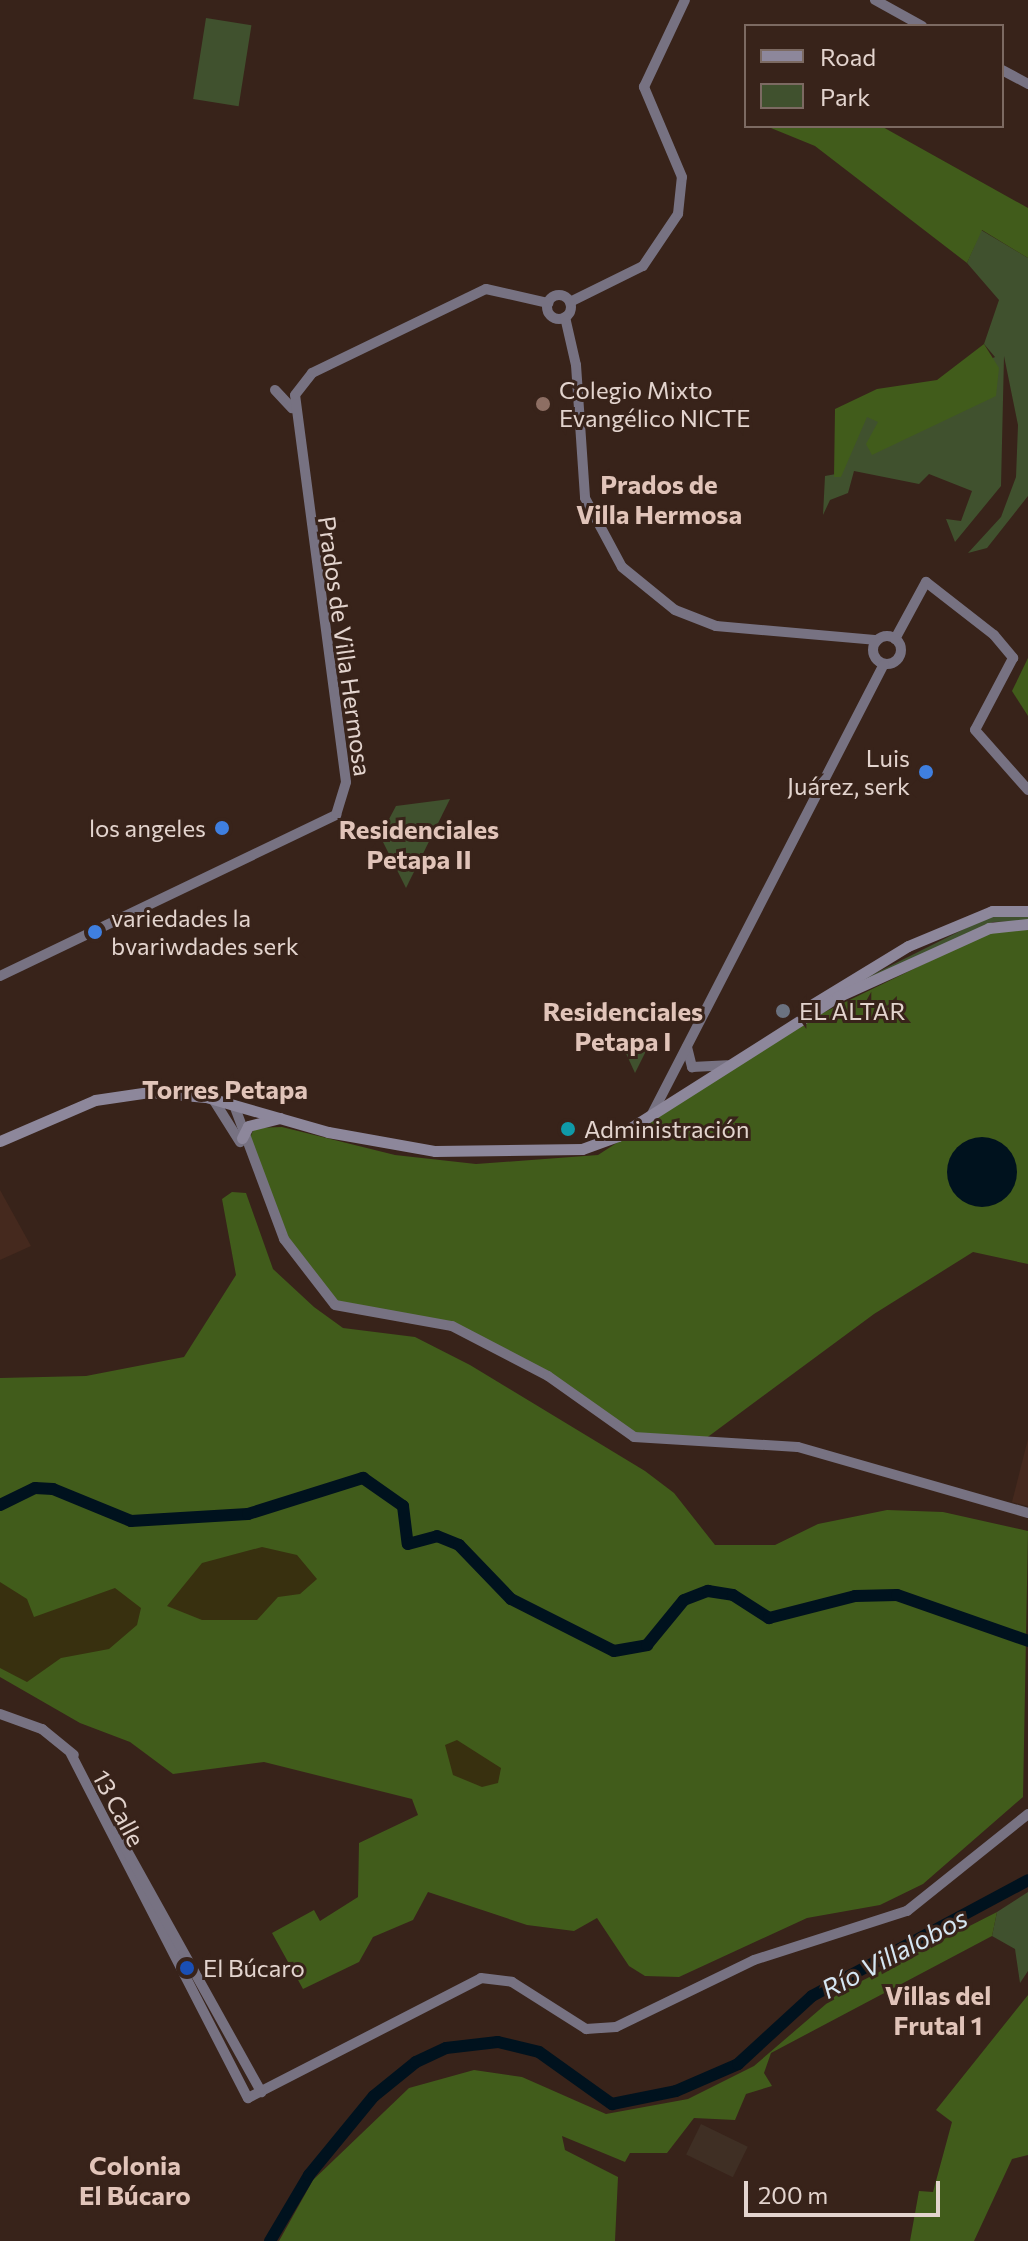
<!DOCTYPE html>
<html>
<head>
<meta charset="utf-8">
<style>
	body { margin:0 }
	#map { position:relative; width:1028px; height:2241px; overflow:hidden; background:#38231a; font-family:Commissioner,sans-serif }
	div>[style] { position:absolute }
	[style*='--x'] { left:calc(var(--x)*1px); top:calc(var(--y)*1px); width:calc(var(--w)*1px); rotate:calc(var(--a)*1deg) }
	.built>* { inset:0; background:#45291e }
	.education>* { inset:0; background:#3f2f24; transform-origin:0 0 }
	.green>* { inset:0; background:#40512e; transform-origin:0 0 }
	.forest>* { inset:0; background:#415c1b }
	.sand>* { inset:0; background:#38300f }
	.water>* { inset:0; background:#00121e }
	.round { border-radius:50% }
	.river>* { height:12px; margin:-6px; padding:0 6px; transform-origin:6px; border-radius:6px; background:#00121e }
	.secondary>* { height:10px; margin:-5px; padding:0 5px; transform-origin:5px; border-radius:5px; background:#777282 }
	.secondary>.ring { margin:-5px; padding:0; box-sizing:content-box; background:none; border:10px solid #777282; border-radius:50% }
	.primary>* { height:11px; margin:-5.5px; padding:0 5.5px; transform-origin:5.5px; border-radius:5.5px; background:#8d879b }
	.dots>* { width:22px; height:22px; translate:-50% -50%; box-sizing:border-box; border:4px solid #38231a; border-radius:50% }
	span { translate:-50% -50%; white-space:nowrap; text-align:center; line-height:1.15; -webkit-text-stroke:6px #38231a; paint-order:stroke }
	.poi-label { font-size:24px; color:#e3d4ce }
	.left { translate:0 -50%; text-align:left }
	.right { translate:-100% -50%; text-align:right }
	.street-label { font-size:24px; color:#e3d4ce }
	.neighbourhood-label { font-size:26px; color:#e1c4b9; font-weight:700 }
	.water-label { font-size:26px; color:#d5e6f3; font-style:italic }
	.legend { position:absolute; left:744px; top:24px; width:260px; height:104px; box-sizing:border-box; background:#38231a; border:2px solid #7c6a62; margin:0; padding:10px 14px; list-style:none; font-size:24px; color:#e3d4ce }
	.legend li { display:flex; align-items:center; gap:16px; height:40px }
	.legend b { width:40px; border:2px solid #7c6a62 }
	.scale { position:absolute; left:744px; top:2181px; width:196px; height:36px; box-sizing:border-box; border:4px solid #e3d4ce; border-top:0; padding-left:10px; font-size:24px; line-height:28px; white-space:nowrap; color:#e3d4ce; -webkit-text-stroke:6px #38231a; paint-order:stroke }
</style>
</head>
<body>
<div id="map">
	<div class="built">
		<i style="clip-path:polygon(0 1190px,31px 1246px,0 1260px)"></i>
		<i style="clip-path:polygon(1028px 1439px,1028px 1506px,1012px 1502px)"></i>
	</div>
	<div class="education">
		<i style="left:701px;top:2124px;width:52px;height:34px;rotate:26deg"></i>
	</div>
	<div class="green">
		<i style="left:206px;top:18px;width:46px;height:82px;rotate:9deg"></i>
		<i style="clip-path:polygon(981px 230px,1028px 258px,1028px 496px,987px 548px,968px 553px,1001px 517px,1016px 477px,1018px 425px,1004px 356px,1001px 486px,955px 542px,946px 519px,961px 521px,972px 491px,929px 474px,919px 484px,854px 471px,848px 493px,830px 500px,823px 515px,825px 476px,836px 474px,866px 415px,995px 357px,984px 344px,999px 300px,967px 263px)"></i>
		<i style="clip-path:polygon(450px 799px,406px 888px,380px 836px,396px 806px)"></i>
		<i style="clip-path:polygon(1028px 913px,1028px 921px,993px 922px,834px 994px,988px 917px)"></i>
		<i style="clip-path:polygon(646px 1043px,647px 1049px,635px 1073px,624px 1049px)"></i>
		<i style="clip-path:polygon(1028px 1892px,1028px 1971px,1020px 1983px,1015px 1949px,992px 1936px,997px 1912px)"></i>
	</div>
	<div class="forest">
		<i style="clip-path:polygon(766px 126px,881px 126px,1028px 208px,1028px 258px,982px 230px,967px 263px,815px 146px)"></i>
		<i style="clip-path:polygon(984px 344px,999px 368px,996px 396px,872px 455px,866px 444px,878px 422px,867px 417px,841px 477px,834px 477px,835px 409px,877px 389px,937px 380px)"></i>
		<i style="clip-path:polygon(1028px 658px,1028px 716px,1012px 691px)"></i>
		<i style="clip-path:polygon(1028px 929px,1028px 1264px,973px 1252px,874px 1314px,705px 1439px,629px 1433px,548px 1376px,452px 1326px,335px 1305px,287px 1235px,250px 1138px,254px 1128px,282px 1127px,395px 1155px,476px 1164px,598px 1155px,800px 1024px,994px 930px)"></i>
		<i style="clip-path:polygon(232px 1192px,246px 1193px,273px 1269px,314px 1307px,343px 1328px,415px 1337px,470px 1365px,645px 1471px,674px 1493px,715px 1545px,775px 1545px,818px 1524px,887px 1510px,943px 1512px,1028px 1531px,1023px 1797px,923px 1884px,880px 1905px,807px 1918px,679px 1977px,645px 1976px,629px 1966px,597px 1918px,574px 1931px,527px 1925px,428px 1892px,413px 1920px,373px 1937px,359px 1962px,303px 1989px,272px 1933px,314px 1910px,320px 1921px,358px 1897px,359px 1843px,418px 1815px,412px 1799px,264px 1762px,173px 1774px,130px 1742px,80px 1723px,0 1677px,0 1378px,86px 1376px,184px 1357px,236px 1275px,222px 1199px)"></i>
		<i style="clip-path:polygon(997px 1912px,992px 1936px,771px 2053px,764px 2073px,772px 2086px,746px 2094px,735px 2120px,694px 2118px,667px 2153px,630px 2153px,625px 2162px,562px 2136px,565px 2150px,618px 2177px,615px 2241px,279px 2241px,313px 2180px,409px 2088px,474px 2070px,522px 2077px,606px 2114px,688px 2099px,754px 2066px,840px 1992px)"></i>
		<i style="clip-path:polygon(1028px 1995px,1028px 2155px,1012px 2159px,974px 2241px,910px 2241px,919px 2191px,933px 2192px,952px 2122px,936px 2110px)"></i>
	</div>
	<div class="sand">
		<i style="clip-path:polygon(262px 1547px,297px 1555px,317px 1579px,300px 1594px,278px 1597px,257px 1620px,202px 1620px,167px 1606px,202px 1563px)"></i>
		<i style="clip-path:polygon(0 1582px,27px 1599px,34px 1617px,115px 1588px,141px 1608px,137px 1625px,109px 1649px,61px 1658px,27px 1682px,0 1668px)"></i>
		<i style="clip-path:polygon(457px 1740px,501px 1768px,498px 1783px,482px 1787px,453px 1775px,445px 1745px)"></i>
	</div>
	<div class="water">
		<i class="round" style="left:947px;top:1137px;width:70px;height:70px"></i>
	</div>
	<div class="river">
		<i style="--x:0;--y:1505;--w:39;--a:-26"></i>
		<i style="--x:35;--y:1488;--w:18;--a:3"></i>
		<i style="--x:53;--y:1489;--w:84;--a:22.3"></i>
		<i style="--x:131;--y:1521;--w:117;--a:-3.4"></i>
		<i style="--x:248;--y:1514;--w:121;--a:-17.4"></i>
		<i style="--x:363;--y:1478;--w:49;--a:35"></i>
		<i style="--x:403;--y:1506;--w:38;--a:83"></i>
		<i style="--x:408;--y:1544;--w:30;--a:-15"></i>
		<i style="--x:437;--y:1536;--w:24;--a:22"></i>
		<i style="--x:459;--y:1545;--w:75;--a:46.1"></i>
		<i style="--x:511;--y:1599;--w:115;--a:26.8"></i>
		<i style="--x:614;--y:1651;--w:34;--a:-10"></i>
		<i style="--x:647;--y:1645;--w:58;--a:-50.6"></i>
		<i style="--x:684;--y:1600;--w:26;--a:-21"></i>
		<i style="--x:708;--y:1591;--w:25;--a:9"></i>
		<i style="--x:733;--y:1595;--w:43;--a:32.6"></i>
		<i style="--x:769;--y:1618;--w:89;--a:-14.3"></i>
		<i style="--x:855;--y:1596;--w:42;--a:-1.4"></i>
		<i style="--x:897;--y:1595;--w:139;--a:19.3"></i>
		<i style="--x:270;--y:2241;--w:77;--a:-59.4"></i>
		<i style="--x:309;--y:2175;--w:102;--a:-50.6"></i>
		<i style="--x:374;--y:2096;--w:54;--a:-39"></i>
		<i style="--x:416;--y:2062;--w:33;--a:-25"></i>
		<i style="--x:446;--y:2048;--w:52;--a:-6.6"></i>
		<i style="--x:498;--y:2042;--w:42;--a:13.7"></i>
		<i style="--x:539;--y:2052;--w:90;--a:35.5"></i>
		<i style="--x:612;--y:2104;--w:65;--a:-11.5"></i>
		<i style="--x:676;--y:2091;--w:68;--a:-23.5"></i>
		<i style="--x:738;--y:2064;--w:100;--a:-42.6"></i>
		<i style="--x:812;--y:1996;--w:245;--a:-28.2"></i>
	</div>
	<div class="secondary">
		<i style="--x:875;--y:0;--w:54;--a:29"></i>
		<i style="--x:1002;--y:70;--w:30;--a:28"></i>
		<i class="ring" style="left:547px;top:295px;width:14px;height:14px"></i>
		<i style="--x:570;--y:302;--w:81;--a:-26.3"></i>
		<i style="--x:643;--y:266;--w:63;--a:-56.1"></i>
		<i style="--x:678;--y:214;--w:37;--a:-84"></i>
		<i style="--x:682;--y:177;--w:98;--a:-112.9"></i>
		<i style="--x:644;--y:87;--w:96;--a:-64.8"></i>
		<i style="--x:565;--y:317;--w:49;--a:77.1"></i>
		<i style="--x:576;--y:365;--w:133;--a:86.1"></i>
		<i style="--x:585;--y:498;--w:78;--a:61.8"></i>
		<i style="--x:622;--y:567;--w:68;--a:39.1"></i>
		<i style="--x:675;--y:610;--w:44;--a:21.3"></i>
		<i style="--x:716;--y:626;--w:162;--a:5"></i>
		<i style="--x:275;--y:390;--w:25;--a:47"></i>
		<i class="ring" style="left:873px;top:636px;width:18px;height:18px"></i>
		<i style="--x:895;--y:639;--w:65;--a:-61.5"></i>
		<i style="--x:926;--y:582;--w:86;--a:37.9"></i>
		<i style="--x:994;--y:635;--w:30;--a:50"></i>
		<i style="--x:1013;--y:658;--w:81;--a:117.8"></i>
		<i style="--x:975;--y:730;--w:80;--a:48.5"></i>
		<i style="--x:0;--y:976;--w:373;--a:-25.6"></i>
		<i style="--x:336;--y:815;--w:34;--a:-73"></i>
		<i style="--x:346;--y:782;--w:390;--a:-97.5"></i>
		<i style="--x:295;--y:395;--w:28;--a:-52"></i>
		<i style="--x:312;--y:373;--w:193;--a:-25.8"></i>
		<i style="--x:486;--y:289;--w:64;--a:12.7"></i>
		<i style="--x:687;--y:1047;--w:21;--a:76"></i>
		<i style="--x:692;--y:1067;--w:35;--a:-3"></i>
		<i style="--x:213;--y:1099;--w:51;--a:57.9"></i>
		<i style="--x:234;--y:1105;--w:143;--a:69.5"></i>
		<i style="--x:284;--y:1239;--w:83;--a:52.3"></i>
		<i style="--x:335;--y:1305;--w:119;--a:10.2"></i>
		<i style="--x:452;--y:1326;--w:108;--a:27.5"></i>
		<i style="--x:548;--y:1376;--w:105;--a:35.3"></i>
		<i style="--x:634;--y:1437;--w:164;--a:3.5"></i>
		<i style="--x:798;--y:1447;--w:239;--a:16"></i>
		<i style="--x:652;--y:1114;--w:506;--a:-62.73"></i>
		<i style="--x:0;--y:1714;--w:45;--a:19.7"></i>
		<i style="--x:42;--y:1729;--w:41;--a:39.1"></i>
		<i style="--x:71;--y:1754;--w:387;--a:62.8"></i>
		<i style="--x:248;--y:2098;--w:262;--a:-27.2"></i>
		<i style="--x:481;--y:1978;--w:31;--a:7"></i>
		<i style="--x:512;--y:1982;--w:88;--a:32.4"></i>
		<i style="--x:586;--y:2029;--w:30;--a:-4"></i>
		<i style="--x:616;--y:2027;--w:153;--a:-25.9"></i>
		<i style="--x:754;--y:1960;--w:161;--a:-17.8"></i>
		<i style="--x:907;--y:1911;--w:155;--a:-38.7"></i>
		<i style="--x:116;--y:1831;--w:299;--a:60.9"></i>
	</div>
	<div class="primary">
		<i style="--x:813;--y:1004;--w:111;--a:-31.4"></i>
		<i style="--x:908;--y:946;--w:91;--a:-22.6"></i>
		<i style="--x:992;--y:911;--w:36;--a:0"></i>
		<i style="--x:242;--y:1138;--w:13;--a:-63"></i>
		<i style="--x:248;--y:1126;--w:33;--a:-14"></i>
		<i style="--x:0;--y:1141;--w:103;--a:-23.3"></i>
		<i style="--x:95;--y:1100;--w:55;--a:-8.4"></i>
		<i style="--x:149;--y:1092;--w:57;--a:5"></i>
		<i style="--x:206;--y:1097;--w:127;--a:16"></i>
		<i style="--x:328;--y:1132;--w:109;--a:10.1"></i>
		<i style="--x:435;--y:1151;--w:147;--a:-0.8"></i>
		<i style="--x:582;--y:1149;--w:38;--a:-20"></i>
		<i style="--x:618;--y:1136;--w:259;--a:-32.4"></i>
		<i style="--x:837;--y:997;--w:167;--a:-24.4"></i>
		<i style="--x:989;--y:928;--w:39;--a:-6"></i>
	</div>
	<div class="dots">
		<i style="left:543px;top:404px;background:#8d6e63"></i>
		<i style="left:926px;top:772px;background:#3f7fe0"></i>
		<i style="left:222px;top:828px;background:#3f7fe0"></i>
		<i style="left:95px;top:932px;background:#3f7fe0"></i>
		<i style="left:783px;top:1011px;background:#6b7280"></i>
		<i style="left:568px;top:1129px;background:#0f9aa8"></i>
		<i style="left:187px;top:1968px;background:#1a4fb4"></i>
	</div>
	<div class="poi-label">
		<span class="left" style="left:559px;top:404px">Colegio Mixto<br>Evangélico NICTE</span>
		<span class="right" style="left:910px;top:772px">Luis<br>Juárez, serk</span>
		<span class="right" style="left:206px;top:828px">los angeles</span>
		<span class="left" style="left:111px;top:932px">variedades la<br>bvariwdades serk</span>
		<span class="left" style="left:799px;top:1011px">EL ALTAR</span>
		<span class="left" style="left:584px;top:1129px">Administración</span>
		<span class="left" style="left:203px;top:1968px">El Búcaro</span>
	</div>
	<div class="street-label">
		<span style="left:345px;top:646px;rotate:82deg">Prados de Villa Hermosa</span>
		<span style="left:119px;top:1808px;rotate:62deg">13 Calle</span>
	</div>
	<div class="neighbourhood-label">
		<span style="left:659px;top:499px">Prados de<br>Villa Hermosa</span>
		<span style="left:419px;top:844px">Residenciales<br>Petapa II</span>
		<span style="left:623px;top:1026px">Residenciales<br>Petapa I</span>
		<span style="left:225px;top:1089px">Torres Petapa</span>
		<span style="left:938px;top:2010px">Villas del<br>Frutal 1</span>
		<span style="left:135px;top:2180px">Colonia<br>El Búcaro</span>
	</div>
	<div class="water-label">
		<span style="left:894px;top:1953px;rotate:-28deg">Río Villalobos</span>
	</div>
	<ul class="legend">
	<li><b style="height:10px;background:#8d879b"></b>Road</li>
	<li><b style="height:22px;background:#40512e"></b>Park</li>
	</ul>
	<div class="scale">200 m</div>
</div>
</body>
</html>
